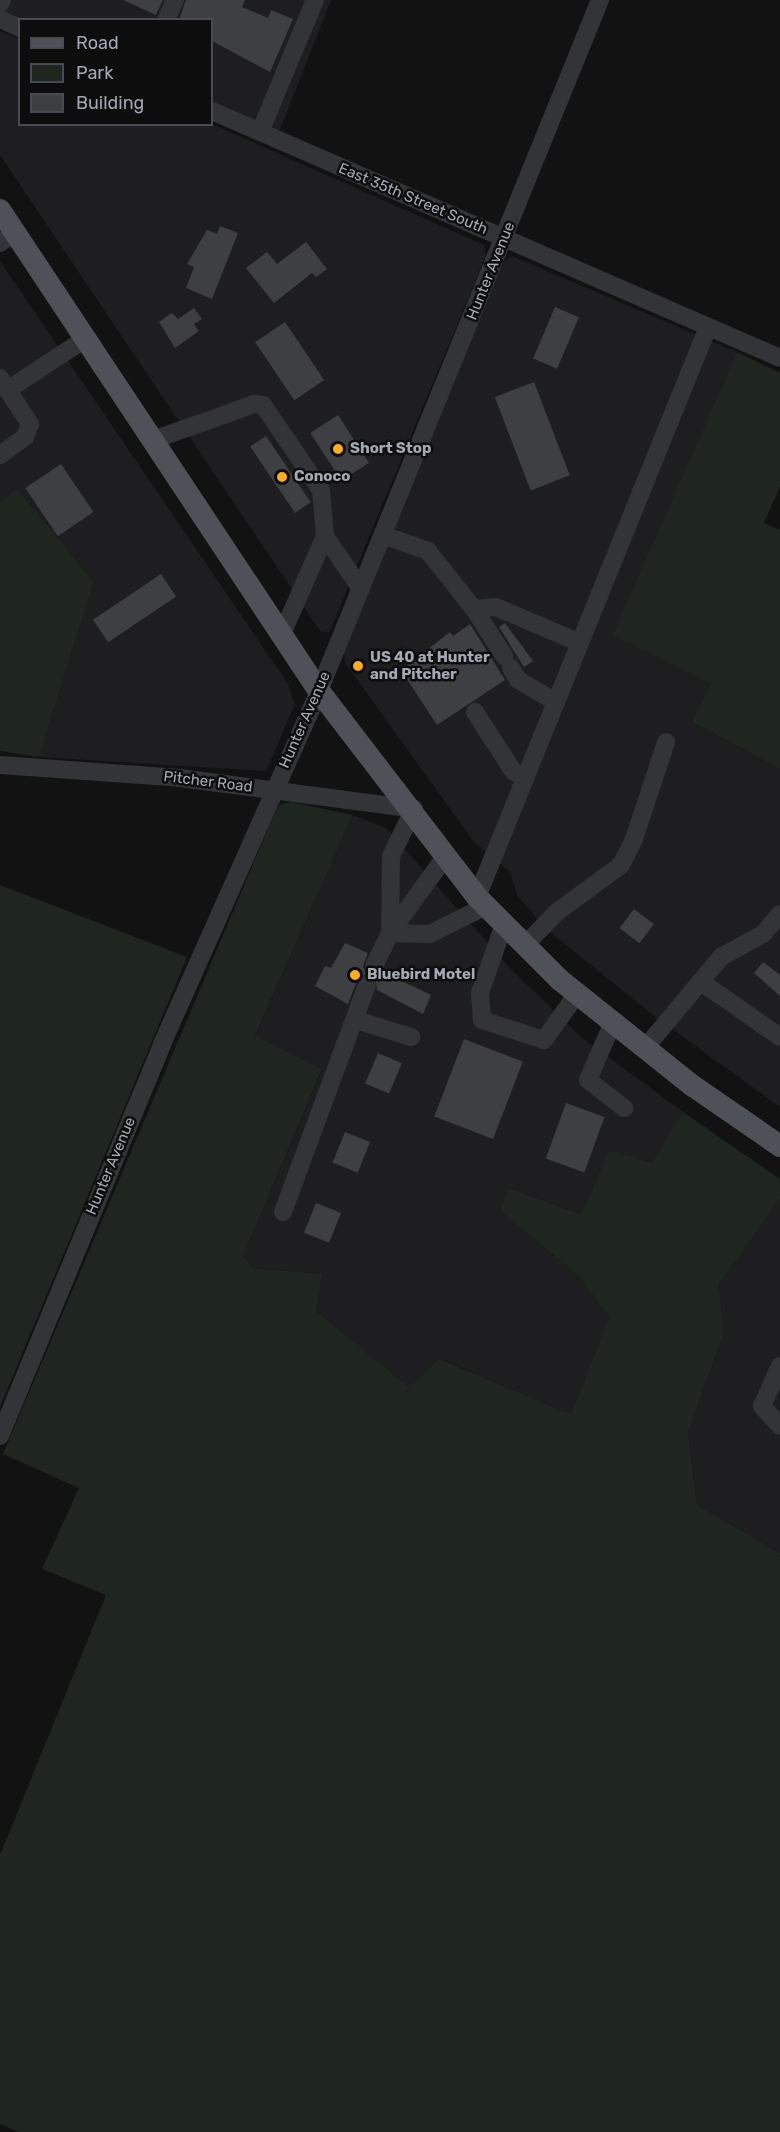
<!DOCTYPE html>
<html>
<head>
<meta charset="utf-8">
<style>
	body { margin:0 }
	#map { position:relative; width:780px; height:2132px; overflow:hidden; background:#121213; font-family:Rubik,sans-serif }
	div>[style] { position:absolute }
	[style*='--x'] { left:calc(var(--x)*1px); top:calc(var(--y)*1px); width:calc(var(--w)*1px); rotate:calc(var(--a)*1deg) }
	.built>* { inset:0; background:#1e1e20 }
	.green>* { inset:0; background:#1e261f }
	.building>* { inset:0; background:#3e3f43; transform-origin:0 0 }
	.minor>* { height:18px; margin:-9px; padding:0 9px; transform-origin:9px; border-radius:9px; background:#333438 }
	.major>* { height:22px; margin:-11px; padding:0 11px; transform-origin:11px; border-radius:11px; background:#4e5158 }
	.dots>* { width:16px; height:16px; translate:-50% -50%; box-sizing:border-box; border:3px solid #0d0d0e; border-radius:50% }
	span { translate:-50% -50%; white-space:nowrap; text-align:center; line-height:1.15; -webkit-text-stroke:5px #0d0d0e; paint-order:stroke }
	.street-label { font-size:15px; color:#a2a8b4 }
	.poi-label { font-size:15px; color:#a2a8b4; font-weight:700 }
	.left { translate:0 -50%; text-align:left }
	.legend { position:absolute; left:18px; top:18px; width:195px; height:108px; box-sizing:border-box; background:#0d0d0e; border:2px solid #494b50; margin:0; padding:8px 10px; list-style:none; font-size:18px; color:#a2a8b4 }
	.legend li { display:flex; align-items:center; gap:12px; height:30px }
	.legend b { width:30px; border:2px solid #494b50 }
</style>
</head>
<body>
<div id="map">
	<div class="built">
		<i style="clip-path:polygon(0 0,331px 0,279px 132px,212px 102px,212px 20px,23px 20px,0 9px)"></i>
		<i style="clip-path:polygon(0 31px,19px 39px,20px 124px,212px 124px,484px 245px,486px 255px,329px 633px,320px 631px,0 155px)"></i>
		<i style="clip-path:polygon(512px 256px,737px 352px,614px 635px,711px 684px,692px 722px,780px 769px,780px 1107px,653px 1015px,545px 928px,517px 895px,510px 872px,474px 842px,346px 664px,343px 649px,350px 628px,504px 261px)"></i>
		<i style="clip-path:polygon(0 261px,288px 684px,295px 704px,266px 771px,39px 757px,94px 582px,17px 488px,0 503px)"></i>
		<i style="clip-path:polygon(353px 815px,386px 828px,510px 968px,580px 1036px,683px 1112px,652px 1164px,609px 1150px,581px 1214px,508px 1188px,500px 1211px,579px 1276px,609px 1317px,571px 1414px,441px 1359px,409px 1389px,316px 1311px,321px 1274px,254px 1268px,243px 1257px,322px 1070px,255px 1037px)"></i>
		<i style="clip-path:polygon(780px 1199px,780px 1553px,697px 1505px,688px 1432px,724px 1333px,719px 1285px)"></i>
	</div>
	<div class="green">
		<i style="clip-path:polygon(737px 352px,780px 373px,780px 486px,764px 523px,780px 530px,780px 769px,692px 722px,711px 684px,613px 635px)"></i>
		<i style="clip-path:polygon(17px 488px,94px 582px,39px 757px,0 751px,0 503px)"></i>
		<i style="clip-path:polygon(291px 802px,353px 815px,255px 1036px,322px 1069px,243px 1257px,254px 1268px,322px 1274px,316px 1311px,409px 1388px,440px 1359px,571px 1414px,609px 1317px,579px 1276px,500px 1211px,508px 1188px,581px 1214px,609px 1150px,652px 1163px,683px 1112px,780px 1179px,780px 1199px,719px 1285px,724px 1333px,688px 1432px,697px 1505px,780px 1553px,780px 2132px,19px 2132px,0 2124px,0 1855px,106px 1595px,42px 1569px,79px 1488px,3px 1454px,271px 822px,279px 805px)"></i>
		<i style="clip-path:polygon(0 885px,187px 957px,0 1407px)"></i>
	</div>
	<div class="building">
		<i style="clip-path:polygon(123px 0,163px 0,156px 15px)"></i>
		<i style="clip-path:polygon(186px 0,245px 0,242px 7px,268px 18px,271px 10px,293px 19px,270px 72px,212px 41px,212px 20px,179px 20px)"></i>
		<i style="clip-path:polygon(220px 226px,238px 233px,212px 299px,186px 288px,194px 267px,187px 264px,207px 230px,217px 234px)"></i>
		<i style="clip-path:polygon(306px 242px,327px 269px,316px 277px,312px 273px,274px 303px,246px 268px,267px 252px,277px 264px)"></i>
		<i style="left:555px;top:307px;width:26px;height:56px;rotate:23deg"></i>
		<i style="clip-path:polygon(194px 308px,202px 319px,194px 324px,199px 331px,175px 348px,159px 322px,172px 313px,178px 319px)"></i>
		<i style="left:285px;top:322px;width:70px;height:36px;rotate:56deg"></i>
		<i style="left:534px;top:382px;width:100px;height:42px;rotate:69deg"></i>
		<i style="left:338px;top:415px;width:57px;height:33px;rotate:57deg"></i>
		<i style="left:266px;top:436px;width:80px;height:19px;rotate:56deg"></i>
		<i style="left:61px;top:464px;width:58px;height:43px;rotate:56deg"></i>
		<i style="left:161px;top:574px;width:27px;height:82px;rotate:56deg"></i>
		<i style="clip-path:polygon(505px 623px,533px 661px,524px 667px,499px 627px)"></i>
		<i style="clip-path:polygon(470px 624px,505px 680px,437px 725px,401px 670px,450px 632px,453px 636px)"></i>
		<i style="left:634px;top:909px;width:25px;height:24px;rotate:37deg"></i>
		<i style="clip-path:polygon(345px 943px,368px 953px,363px 966px,366px 974px,357px 981px,348px 1004px,315px 986px,325px 966px,331px 968px)"></i>
		<i style="clip-path:polygon(763px 962px,780px 975px,780px 996px,754px 973px)"></i>
		<i style="clip-path:polygon(383px 972px,431px 995px,423px 1014px,377px 990px,375px 977px)"></i>
		<i style="left:464px;top:1039px;width:63px;height:83px;rotate:21deg"></i>
		<i style="left:378px;top:1053px;width:26px;height:33px;rotate:23deg"></i>
		<i style="left:566px;top:1103px;width:41px;height:59px;rotate:20deg"></i>
		<i style="left:345px;top:1132px;width:27px;height:33px;rotate:22deg"></i>
		<i style="left:316px;top:1203px;width:27px;height:32px;rotate:22deg"></i>
	</div>
	<div class="minor">
		<i style="--x:0;--y:4;--w:4;--a:-63"></i>
		<i style="--x:0;--y:19;--w:22;--a:24"></i>
		<i style="--x:166;--y:20;--w:22;--a:-66"></i>
		<i style="--x:212;--y:111;--w:619;--a:23.5"></i>
		<i style="--x:260;--y:132;--w:143;--a:-67.4"></i>
		<i style="--x:0;--y:243;--w:19;--a:-36"></i>
		<i style="--x:0;--y:378;--w:55;--a:56.9"></i>
		<i style="--x:30;--y:424;--w:14;--a:111"></i>
		<i style="--x:25;--y:437;--w:31;--a:144"></i>
		<i style="--x:9;--y:389;--w:91;--a:-33.3"></i>
		<i style="--x:153;--y:440;--w:107;--a:-19.6"></i>
		<i style="--x:254;--y:404;--w:9;--a:6"></i>
		<i style="--x:263;--y:405;--w:103;--a:55.7"></i>
		<i style="--x:321;--y:490;--w:46;--a:85"></i>
		<i style="--x:325;--y:536;--w:64;--a:55.8"></i>
		<i style="--x:383;--y:535;--w:48;--a:19.6"></i>
		<i style="--x:428;--y:551;--w:74;--a:51.6"></i>
		<i style="--x:474;--y:609;--w:56;--a:57.4"></i>
		<i style="--x:474;--y:609;--w:22;--a:-5"></i>
		<i style="--x:496;--y:607;--w:91;--a:23.2"></i>
		<i style="--x:282;--y:634;--w:107;--a:-66.3"></i>
		<i style="--x:511;--y:668;--w:14;--a:60"></i>
		<i style="--x:518;--y:680;--w:44;--a:30.1"></i>
		<i style="--x:475;--y:712;--w:70;--a:57.2"></i>
		<i style="--x:513;--y:771;--w:14;--a:30"></i>
		<i style="--x:0;--y:765;--w:180;--a:4.1"></i>
		<i style="--x:180;--y:778;--w:236;--a:7.5"></i>
		<i style="--x:414;--y:809;--w:52;--a:116.1"></i>
		<i style="--x:391;--y:856;--w:77;--a:90.7"></i>
		<i style="--x:390;--y:933;--w:40;--a:1.4"></i>
		<i style="--x:430;--y:934;--w:63;--a:-26.6"></i>
		<i style="--x:477;--y:897;--w:615;--a:-67.94"></i>
		<i style="--x:504;--y:924;--w:73;--a:109.2"></i>
		<i style="--x:480;--y:993;--w:27;--a:86"></i>
		<i style="--x:482;--y:1020;--w:65;--a:17.9"></i>
		<i style="--x:544;--y:1040;--w:57;--a:-54.3"></i>
		<i style="--x:525;--y:945;--w:46;--a:-45.9"></i>
		<i style="--x:557;--y:912;--w:79;--a:-36.3"></i>
		<i style="--x:621;--y:865;--w:29;--a:-63"></i>
		<i style="--x:634;--y:839;--w:102;--a:-71.7"></i>
		<i style="--x:374;--y:966;--w:37;--a:-64"></i>
		<i style="--x:390;--y:933;--w:94;--a:-54.1"></i>
		<i style="--x:701;--y:982;--w:96;--a:34.8"></i>
		<i style="--x:356;--y:1020;--w:58;--a:17.2"></i>
		<i style="--x:613;--y:1022;--w:63;--a:113.3"></i>
		<i style="--x:588;--y:1080;--w:46;--a:37.9"></i>
		<i style="--x:645;--y:1048;--w:119;--a:-50.1"></i>
		<i style="--x:721;--y:957;--w:48;--a:-28.7"></i>
		<i style="--x:763;--y:934;--w:26;--a:-50"></i>
		<i style="--x:283;--y:1212;--w:242;--a:-69.7"></i>
		<i style="--x:780;--y:1366;--w:44;--a:114.2"></i>
		<i style="--x:762;--y:1406;--w:27;--a:48"></i>
		<i style="--x:0;--y:1436;--w:424;--a:-67.5"></i>
		<i style="--x:162;--y:1044;--w:386;--a:-66"></i>
		<i style="--x:319;--y:691;--w:746;--a:-67.87"></i>
	</div>
	<div class="major">
		<i style="--x:0;--y:210;--w:577;--a:56.45"></i>
		<i style="--x:319;--y:691;--w:260;--a:52.5"></i>
		<i style="--x:477;--y:897;--w:117;--a:45"></i>
		<i style="--x:560;--y:980;--w:170;--a:38.6"></i>
		<i style="--x:693;--y:1086;--w:106;--a:34.6"></i>
	</div>
	<div class="dots">
		<i style="left:338px;top:449px;background:#f8ad25"></i>
		<i style="left:282px;top:477px;background:#f8ad25"></i>
		<i style="left:358px;top:666px;background:#f8ad25"></i>
		<i style="left:355px;top:975px;background:#f8ad25"></i>
	</div>
	<div class="street-label">
		<span style="left:413px;top:199px;rotate:23deg">East 35th Street South</span>
		<span style="left:491px;top:271px;rotate:-68deg">Hunter Avenue</span>
		<span style="left:305px;top:720px;rotate:-66deg">Hunter Avenue</span>
		<span style="left:208px;top:782px;rotate:7deg">Pitcher Road</span>
		<span style="left:111px;top:1166px;rotate:-67deg">Hunter Avenue</span>
	</div>
	<div class="poi-label">
		<span class="left" style="left:350px;top:449px">Short Stop</span>
		<span class="left" style="left:294px;top:477px">Conoco</span>
		<span class="left" style="left:370px;top:666px">US 40 at Hunter<br>and Pitcher</span>
		<span class="left" style="left:367px;top:975px">Bluebird Motel</span>
	</div>
	<ul class="legend">
	<li><b style="height:8px;background:#4e5158"></b>Road</li>
	<li><b style="height:16px;background:#1e261f"></b>Park</li>
	<li><b style="height:16px;background:#3e3f43"></b>Building</li>
	</ul>
</div>
</body>
</html>
